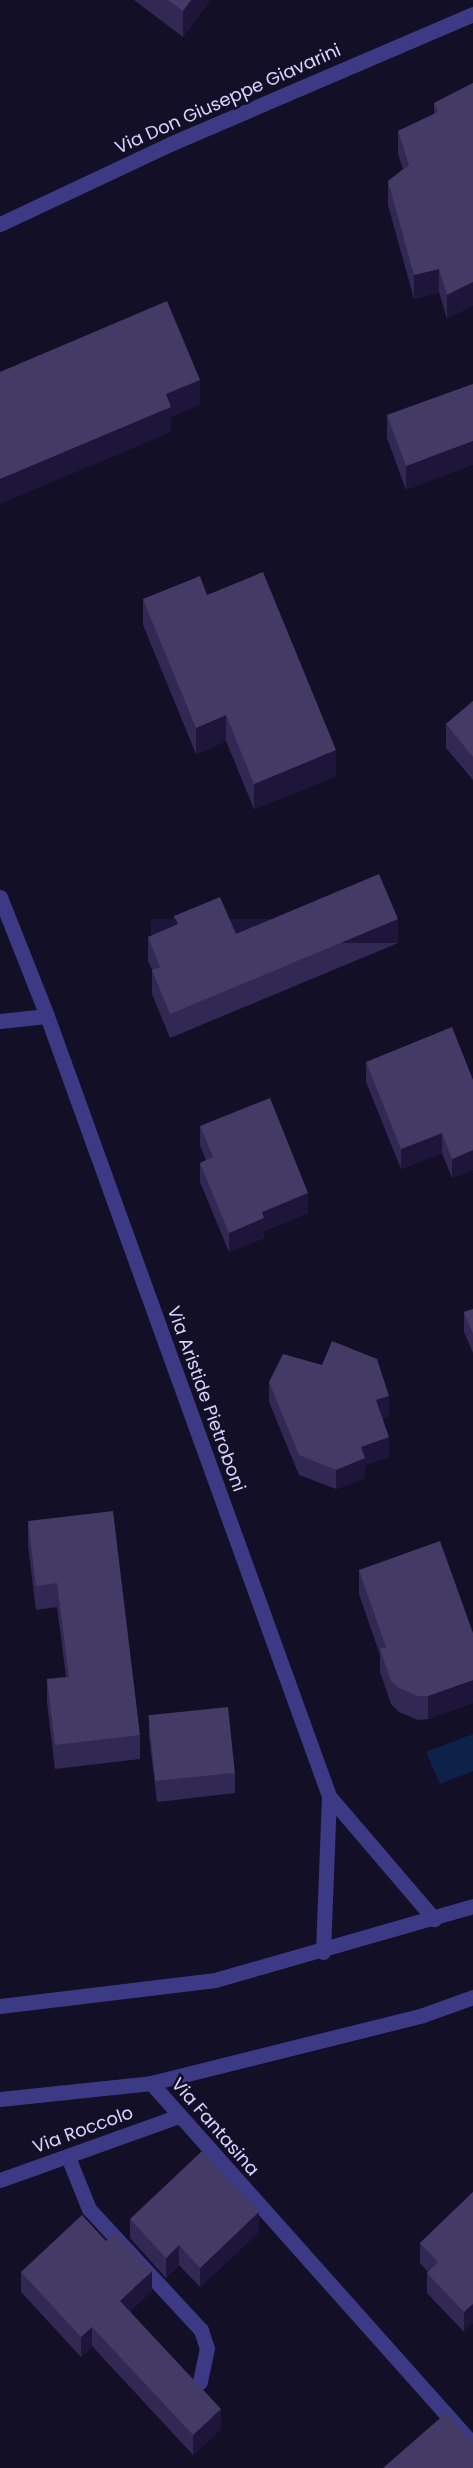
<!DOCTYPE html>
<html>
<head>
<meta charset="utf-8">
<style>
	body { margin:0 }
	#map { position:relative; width:473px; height:2468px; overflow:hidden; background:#130f26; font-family:Poppins,sans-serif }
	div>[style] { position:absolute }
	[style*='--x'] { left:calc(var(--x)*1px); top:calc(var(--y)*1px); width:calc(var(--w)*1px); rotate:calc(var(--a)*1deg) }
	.water>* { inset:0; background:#0c2248 }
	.service>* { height:15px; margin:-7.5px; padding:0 7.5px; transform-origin:7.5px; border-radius:7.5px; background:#3d3a85 }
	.minor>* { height:15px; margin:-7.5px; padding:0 7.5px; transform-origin:7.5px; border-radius:7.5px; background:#3d3a85 }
	.tertiary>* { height:15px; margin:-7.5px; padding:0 7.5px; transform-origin:7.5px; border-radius:7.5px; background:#3d3a85 }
	.wall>* { inset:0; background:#312854 }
	.shaded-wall>* { inset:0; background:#1d163a; transform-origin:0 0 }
	.building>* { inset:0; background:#433a66; transform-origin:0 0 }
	span { translate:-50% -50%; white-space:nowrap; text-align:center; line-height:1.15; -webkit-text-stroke:5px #130f26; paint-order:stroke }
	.street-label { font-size:18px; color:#d9d4ff }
</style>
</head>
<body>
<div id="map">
	<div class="water">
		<i style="clip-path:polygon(473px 1734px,473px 1771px,440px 1784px,426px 1752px)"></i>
	</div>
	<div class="service">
		<i style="--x:68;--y:2157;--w:56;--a:68"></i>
		<i style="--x:89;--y:2209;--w:165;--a:47.2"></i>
		<i style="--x:201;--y:2330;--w:19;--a:72"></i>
		<i style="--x:207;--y:2348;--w:35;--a:102"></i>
	</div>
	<div class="minor">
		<i style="--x:0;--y:224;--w:188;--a:-25.2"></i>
		<i style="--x:170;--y:144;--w:330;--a:-23.2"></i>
		<i style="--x:0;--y:897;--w:128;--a:68.4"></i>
		<i style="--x:47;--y:1016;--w:829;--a:70.12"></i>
		<i style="--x:329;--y:1796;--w:162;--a:49.5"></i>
		<i style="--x:0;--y:1021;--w:47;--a:-6.1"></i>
		<i style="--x:323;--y:1952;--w:156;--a:-87.8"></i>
		<i style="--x:0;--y:2006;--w:217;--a:-6.9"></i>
		<i style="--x:215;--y:1980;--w:268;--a:-16"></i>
		<i style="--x:151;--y:2083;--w:484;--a:48.3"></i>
		<i style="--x:0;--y:2180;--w:190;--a:-19.7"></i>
	</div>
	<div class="tertiary">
		<i style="--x:0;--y:2099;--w:152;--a:-6"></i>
		<i style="--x:151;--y:2083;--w:280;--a:-14"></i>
		<i style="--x:423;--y:2015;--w:53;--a:-19.8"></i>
	</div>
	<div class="wall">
		<i style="clip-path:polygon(134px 0,210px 0,183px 37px)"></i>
		<i style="clip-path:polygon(473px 83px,447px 319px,439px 292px,414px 299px,388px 205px,388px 181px,403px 169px,398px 154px,398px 131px,434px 114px,434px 103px)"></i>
		<i style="clip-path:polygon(473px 384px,406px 490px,387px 438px,387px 415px)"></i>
		<i style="clip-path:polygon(207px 595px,336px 776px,254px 809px,226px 741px,196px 754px,143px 625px,143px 599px)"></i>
		<i style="clip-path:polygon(473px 701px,473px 780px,446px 748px,446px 724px)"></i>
		<i style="clip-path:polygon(174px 916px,236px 934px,398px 943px,170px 1038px,152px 994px,152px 970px,148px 961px,148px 937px,174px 926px)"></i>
		<i style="clip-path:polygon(366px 1062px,473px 1080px,473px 1170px,452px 1178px,442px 1153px,401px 1169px,366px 1082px)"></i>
		<i style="clip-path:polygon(200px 1126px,308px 1213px,264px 1231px,264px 1238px,229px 1252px,200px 1182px,200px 1163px,206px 1160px,200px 1146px)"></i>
		<i style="clip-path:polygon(473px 1309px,473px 1353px,464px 1332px,464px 1312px)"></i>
		<i style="clip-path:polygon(269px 1382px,389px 1416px,383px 1418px,389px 1457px,365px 1465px,365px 1478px,336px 1489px,299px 1475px,269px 1402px)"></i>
		<i style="clip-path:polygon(28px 1521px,140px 1735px,140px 1759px,55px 1769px,47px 1703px,47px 1679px,66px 1677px,57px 1607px,36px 1610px,28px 1545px)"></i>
		<i style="clip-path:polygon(359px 1570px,473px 1633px,473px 1703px,428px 1719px,418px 1720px,399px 1712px,391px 1704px,380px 1672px,380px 1655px,359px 1594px)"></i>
		<i style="clip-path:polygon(149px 1716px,235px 1773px,235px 1793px,157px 1802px,149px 1736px)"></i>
		<i style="clip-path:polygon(473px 2192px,464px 2332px,427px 2293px,427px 2273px,428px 2272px,420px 2263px,420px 2243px)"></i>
		<i style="clip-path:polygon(130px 2219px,259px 2232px,200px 2287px,179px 2265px,166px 2278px,130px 2238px)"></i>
		<i style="clip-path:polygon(21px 2272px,152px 2291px,130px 2311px,221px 2429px,193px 2455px,92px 2346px,81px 2357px,21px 2292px)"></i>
	</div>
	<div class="shaded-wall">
		<i style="clip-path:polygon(191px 0,210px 0,183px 37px,183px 11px)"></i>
		<i style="clip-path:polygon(439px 269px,439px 292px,414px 299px,414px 275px)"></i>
		<i style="clip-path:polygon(473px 282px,473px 306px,447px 319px,447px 295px)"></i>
		<i style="clip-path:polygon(200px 380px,200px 405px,171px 417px,171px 432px,0 504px,0 479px,166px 394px)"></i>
		<i style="clip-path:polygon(473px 441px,473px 465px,406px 490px,406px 466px)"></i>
		<i style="clip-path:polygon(226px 715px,226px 741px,196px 754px,196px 728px)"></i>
		<i style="clip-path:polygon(336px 750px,336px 776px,254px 809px,254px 784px)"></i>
		<i style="left:398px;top:919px;width:24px;height:247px;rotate:90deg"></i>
		<i style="clip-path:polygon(442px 1133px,442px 1153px,401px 1169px,401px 1149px)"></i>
		<i style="clip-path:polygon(473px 1150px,473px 1170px,452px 1178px,452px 1159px)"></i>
		<i style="clip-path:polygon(308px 1193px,308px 1213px,264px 1231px,264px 1238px,229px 1252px,229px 1233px,262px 1212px)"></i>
		<i style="clip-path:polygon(389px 1396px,389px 1416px,376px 1420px,376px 1400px)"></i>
		<i style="clip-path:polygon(389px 1437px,389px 1457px,365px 1465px,365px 1478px,336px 1489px,336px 1470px,361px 1447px)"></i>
		<i style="clip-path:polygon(473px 1680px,473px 1703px,428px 1719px,428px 1696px)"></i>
		<i style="clip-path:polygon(259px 2212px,259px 2232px,200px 2287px,200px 2268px)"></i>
		<i style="clip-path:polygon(179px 2245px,179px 2265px,166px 2278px,166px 2258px)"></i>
		<i style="clip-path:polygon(152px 2271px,152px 2291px,120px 2320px,120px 2301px)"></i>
		<i style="clip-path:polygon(473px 2304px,473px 2323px,464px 2332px,464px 2312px)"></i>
		<i style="clip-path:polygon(92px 2327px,92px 2346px,81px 2357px,81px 2337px)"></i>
		<i style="clip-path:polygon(221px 2409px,221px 2429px,193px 2455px,193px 2435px)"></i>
	</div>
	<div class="building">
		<i style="clip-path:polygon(168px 0,191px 0,183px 11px)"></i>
		<i style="clip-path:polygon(473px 83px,473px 282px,447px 295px,439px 269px,414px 275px,388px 181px,409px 165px,398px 131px,438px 112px,434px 103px)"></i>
		<i style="clip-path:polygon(167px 301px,200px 380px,166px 394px,171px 407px,0 479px,0 372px)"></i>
		<i style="clip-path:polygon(473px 384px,473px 441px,406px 466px,387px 415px)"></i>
		<i style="clip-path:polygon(263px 572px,336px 750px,254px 784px,226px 715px,196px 728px,143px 599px,200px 576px,207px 595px)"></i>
		<i style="clip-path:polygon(473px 701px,473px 757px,446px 724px)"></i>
		<i style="clip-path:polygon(379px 874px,398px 919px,170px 1014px,152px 970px,160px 967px,148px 937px,178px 924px,174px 916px,220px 897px,236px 934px)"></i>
		<i style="clip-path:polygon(452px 1027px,473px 1080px,473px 1150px,452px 1159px,442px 1133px,401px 1149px,366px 1062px)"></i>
		<i style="clip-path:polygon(270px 1098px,308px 1193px,262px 1212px,264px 1218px,229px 1233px,200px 1163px,213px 1157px,200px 1126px)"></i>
		<i style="clip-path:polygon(473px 1309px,473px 1334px,464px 1312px)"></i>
		<i style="clip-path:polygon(332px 1341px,377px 1359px,389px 1396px,376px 1400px,389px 1437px,361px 1447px,365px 1458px,336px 1470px,299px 1455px,269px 1382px,283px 1354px,322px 1365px)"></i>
		<i style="clip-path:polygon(113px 1511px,140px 1735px,55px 1745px,47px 1679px,69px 1677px,57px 1583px,36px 1586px,28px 1521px)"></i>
		<i style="clip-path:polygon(440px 1541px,473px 1633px,473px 1680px,428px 1696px,418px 1696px,399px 1688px,391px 1681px,380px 1649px,386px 1647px,359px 1570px)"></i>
		<i style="left:228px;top:1707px;width:66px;height:80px;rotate:84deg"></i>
		<i style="clip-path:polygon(202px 2151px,259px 2212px,200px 2268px,179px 2245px,166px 2258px,130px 2219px)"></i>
		<i style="clip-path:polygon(473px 2192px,473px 2304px,464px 2312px,427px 2273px,438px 2262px,420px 2243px)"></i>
		<i style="clip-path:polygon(82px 2215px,106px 2241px,115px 2232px,152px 2271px,120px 2301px,221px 2409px,193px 2435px,92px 2327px,81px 2337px,21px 2272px)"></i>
		<i style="clip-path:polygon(446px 2413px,473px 2442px,473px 2468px,383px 2468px)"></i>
	</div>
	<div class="street-label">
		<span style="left:228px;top:99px;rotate:-24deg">Via Don Giuseppe Giavarini</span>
		<span style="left:206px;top:1399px;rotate:70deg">Via Aristide Pietroboni</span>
		<span style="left:215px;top:2127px;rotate:49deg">Via Fantasina</span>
		<span style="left:83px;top:2130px;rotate:-20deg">Via Roccolo</span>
	</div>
</div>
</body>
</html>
